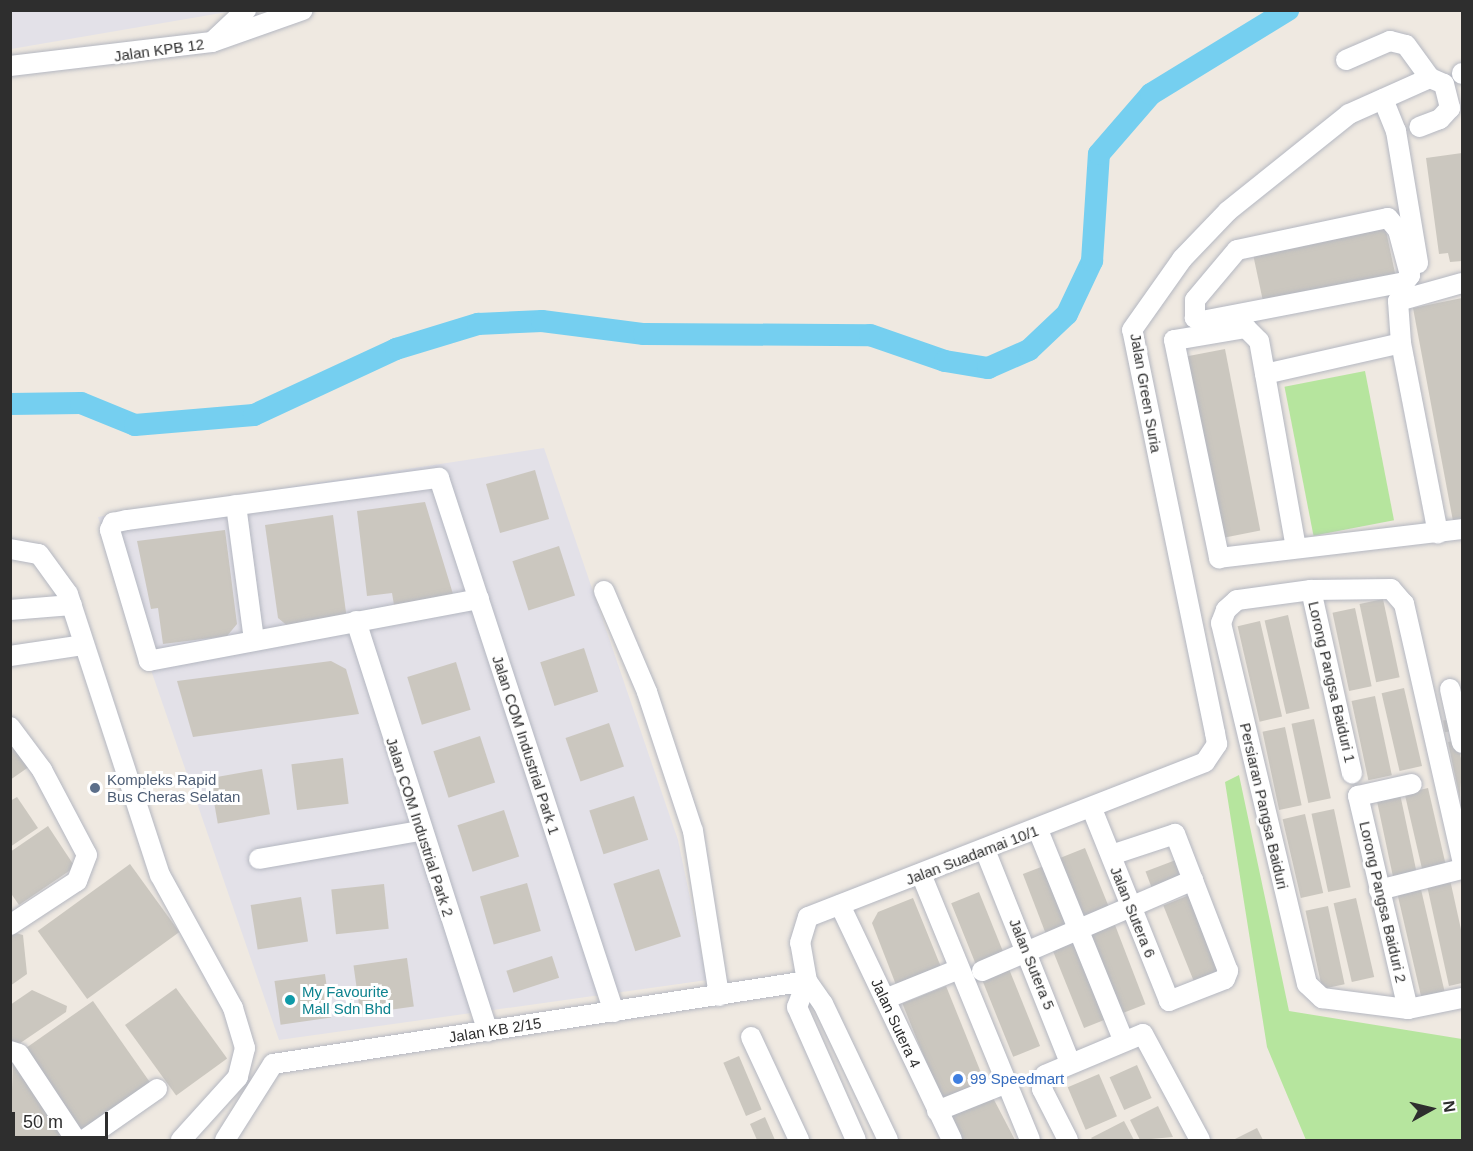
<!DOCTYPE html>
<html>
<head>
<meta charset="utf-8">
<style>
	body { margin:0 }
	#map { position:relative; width:1473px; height:1151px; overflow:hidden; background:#efe9e1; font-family:Arial,sans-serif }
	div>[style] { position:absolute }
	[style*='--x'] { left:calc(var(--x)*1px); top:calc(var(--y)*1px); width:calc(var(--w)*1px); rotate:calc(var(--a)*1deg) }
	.industrial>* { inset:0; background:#e3e1e8 }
	.green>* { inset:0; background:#b6e59e; transform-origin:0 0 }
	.river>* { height:22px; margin:-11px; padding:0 11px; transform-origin:11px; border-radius:11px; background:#75cff0 }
	.building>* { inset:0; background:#cbc7bf; transform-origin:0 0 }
	.roads { filter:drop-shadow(0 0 2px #b4b7c1) drop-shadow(0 0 2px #b4b7c1) }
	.minor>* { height:20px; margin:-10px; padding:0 10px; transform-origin:10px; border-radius:10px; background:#fff }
	.dots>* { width:16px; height:16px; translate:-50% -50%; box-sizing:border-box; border:3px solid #fff; border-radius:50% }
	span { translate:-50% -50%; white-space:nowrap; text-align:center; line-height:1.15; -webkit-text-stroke:6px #fff; paint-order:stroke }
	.street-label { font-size:15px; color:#2e2e2e }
	.service-label { font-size:15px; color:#4e5e75 }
	.left { translate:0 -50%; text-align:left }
	.culture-label { font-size:15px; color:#0d838f }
	.shop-label { font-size:15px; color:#366cbe }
	.frame { position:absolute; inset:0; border:12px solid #2e2e2e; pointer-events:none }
	.north { position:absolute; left:1401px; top:1079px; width:60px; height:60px; -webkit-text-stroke:4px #fff; paint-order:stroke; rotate:82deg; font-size:16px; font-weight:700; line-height:24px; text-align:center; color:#2e2e2e }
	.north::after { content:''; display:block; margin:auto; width:21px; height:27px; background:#2e2e2e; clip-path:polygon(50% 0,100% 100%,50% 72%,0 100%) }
	.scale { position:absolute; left:12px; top:1112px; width:96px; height:27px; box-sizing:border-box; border:3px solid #2e2e2e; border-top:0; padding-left:8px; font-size:18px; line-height:21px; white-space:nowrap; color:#2e2e2e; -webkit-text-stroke:4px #fff; paint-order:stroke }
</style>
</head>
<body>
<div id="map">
	<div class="industrial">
		<i style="clip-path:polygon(11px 11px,233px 11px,11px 49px)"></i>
		<i style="clip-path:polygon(544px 448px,678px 840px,707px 980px,279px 1040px,98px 517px)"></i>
	</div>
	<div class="green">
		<i style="left:1365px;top:371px;width:152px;height:82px;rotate:79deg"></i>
		<i style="clip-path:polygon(1239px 775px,1289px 1011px,1462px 1039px,1462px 1140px,1306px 1140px,1267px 1047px,1225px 782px)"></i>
	</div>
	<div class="river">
		<i style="--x:10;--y:404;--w:71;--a:-0.8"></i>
		<i style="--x:81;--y:403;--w:58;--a:22.2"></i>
		<i style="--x:135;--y:425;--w:119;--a:-4.8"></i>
		<i style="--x:254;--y:415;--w:157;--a:-24.9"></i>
		<i style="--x:396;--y:349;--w:86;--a:-17"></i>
		<i style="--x:478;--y:324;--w:64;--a:-2.7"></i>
		<i style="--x:542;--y:321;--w:103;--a:7.3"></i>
		<i style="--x:644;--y:334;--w:226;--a:0.3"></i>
		<i style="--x:870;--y:335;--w:79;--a:19.1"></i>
		<i style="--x:945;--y:361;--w:44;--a:9.2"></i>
		<i style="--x:988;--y:368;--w:45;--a:-23.7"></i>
		<i style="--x:1029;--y:350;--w:52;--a:-43.5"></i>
		<i style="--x:1067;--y:314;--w:59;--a:-64.7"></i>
		<i style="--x:1092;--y:261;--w:107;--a:-86.3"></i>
		<i style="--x:1099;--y:154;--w:79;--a:-49.1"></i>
		<i style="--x:1151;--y:94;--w:161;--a:-31.5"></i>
	</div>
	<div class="building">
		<i style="clip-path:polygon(1462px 153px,1462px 261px,1450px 262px,1448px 253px,1439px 254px,1426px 158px)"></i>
		<i style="left:1385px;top:226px;width:55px;height:135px;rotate:78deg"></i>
		<i style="clip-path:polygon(1462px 298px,1462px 519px,1453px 521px,1413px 308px)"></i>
		<i style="left:1225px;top:349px;width:185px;height:45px;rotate:79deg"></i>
		<i style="left:535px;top:470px;width:51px;height:51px;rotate:74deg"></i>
		<i style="clip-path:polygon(425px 502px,453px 594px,446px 603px,395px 611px,392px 593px,367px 596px,357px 511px)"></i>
		<i style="clip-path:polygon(333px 515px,347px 620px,289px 627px,278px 618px,265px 525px)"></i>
		<i style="clip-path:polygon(225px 530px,237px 624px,227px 636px,163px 644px,158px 608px,151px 609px,137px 541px)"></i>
		<i style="left:559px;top:546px;width:52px;height:49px;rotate:72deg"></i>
		<i style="left:1383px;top:599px;width:80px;height:24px;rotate:78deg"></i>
		<i style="left:1355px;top:608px;width:80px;height:23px;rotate:78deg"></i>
		<i style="left:1288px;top:615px;width:96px;height:24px;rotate:77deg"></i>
		<i style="left:1260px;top:621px;width:98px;height:23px;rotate:77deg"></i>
		<i style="left:584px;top:648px;width:46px;height:46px;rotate:72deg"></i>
		<i style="clip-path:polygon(331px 661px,346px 669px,359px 714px,193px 737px,177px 681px)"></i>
		<i style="left:456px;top:662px;width:50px;height:51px;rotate:73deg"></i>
		<i style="left:1404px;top:688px;width:80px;height:23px;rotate:77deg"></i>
		<i style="left:1375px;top:696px;width:81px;height:24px;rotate:78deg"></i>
		<i style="left:1314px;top:719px;width:81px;height:23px;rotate:78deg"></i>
		<i style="left:1452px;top:719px;width:12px;height:9px;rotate:81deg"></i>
		<i style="left:609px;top:723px;width:46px;height:46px;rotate:71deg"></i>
		<i style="left:1285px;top:727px;width:80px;height:23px;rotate:78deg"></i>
		<i style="clip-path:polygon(10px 733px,33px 764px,10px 780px)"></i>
		<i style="left:480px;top:736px;width:49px;height:49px;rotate:72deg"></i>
		<i style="clip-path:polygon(1457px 740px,1462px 763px,1460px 800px,1448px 742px)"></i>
		<i style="left:343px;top:758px;width:46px;height:52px;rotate:83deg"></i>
		<i style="left:262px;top:769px;width:46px;height:53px;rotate:80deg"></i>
		<i style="left:1428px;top:788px;width:83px;height:24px;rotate:77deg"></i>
		<i style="left:1400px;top:794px;width:84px;height:24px;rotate:78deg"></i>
		<i style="left:634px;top:796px;width:46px;height:47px;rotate:72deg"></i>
		<i style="clip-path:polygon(17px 797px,38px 828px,10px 847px,10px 801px)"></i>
		<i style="left:1334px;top:809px;width:80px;height:23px;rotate:78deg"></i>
		<i style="left:504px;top:810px;width:49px;height:49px;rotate:72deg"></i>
		<i style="left:1305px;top:814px;width:81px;height:23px;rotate:77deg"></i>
		<i style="clip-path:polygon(48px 826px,75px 867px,19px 905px,10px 892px,10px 852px)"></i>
		<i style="left:1085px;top:848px;width:71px;height:31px;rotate:68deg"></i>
		<i style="left:1181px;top:858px;width:25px;height:38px;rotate:69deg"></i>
		<i style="left:130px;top:864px;width:84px;height:114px;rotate:54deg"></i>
		<i style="left:1049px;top:864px;width:72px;height:28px;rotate:69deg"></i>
		<i style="left:659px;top:869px;width:71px;height:48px;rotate:72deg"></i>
		<i style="clip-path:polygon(1449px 875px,1462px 934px,1462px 983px,1449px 986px,1426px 881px)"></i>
		<i style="left:527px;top:883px;width:50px;height:49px;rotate:74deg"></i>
		<i style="left:384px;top:884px;width:45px;height:53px;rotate:84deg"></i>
		<i style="left:1420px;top:885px;width:109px;height:24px;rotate:77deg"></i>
		<i style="left:979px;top:892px;width:70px;height:30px;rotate:68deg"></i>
		<i style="left:1192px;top:894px;width:86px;height:31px;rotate:68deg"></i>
		<i style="left:301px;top:897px;width:45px;height:51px;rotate:81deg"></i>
		<i style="clip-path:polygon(913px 898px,943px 972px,898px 990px,872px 923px,878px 912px)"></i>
		<i style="left:1356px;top:898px;width:81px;height:23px;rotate:77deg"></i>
		<i style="left:1328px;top:906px;width:80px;height:23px;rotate:78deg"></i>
		<i style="left:1115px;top:925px;width:85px;height:29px;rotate:69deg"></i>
		<i style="clip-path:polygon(16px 933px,23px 935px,27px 974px,10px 986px,10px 937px)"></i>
		<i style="left:1078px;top:941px;width:83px;height:27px;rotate:68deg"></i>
		<i style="left:552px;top:956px;width:23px;height:48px;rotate:72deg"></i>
		<i style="left:407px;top:958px;width:49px;height:54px;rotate:82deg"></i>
		<i style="left:1009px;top:969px;width:83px;height:29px;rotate:68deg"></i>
		<i style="left:325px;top:974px;width:44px;height:51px;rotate:82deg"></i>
		<i style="left:946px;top:986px;width:104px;height:47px;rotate:68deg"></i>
		<i style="left:176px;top:988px;width:87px;height:63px;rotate:54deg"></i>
		<i style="clip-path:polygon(32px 990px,67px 1006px,66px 1012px,10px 1050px,10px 1005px)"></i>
		<i style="left:93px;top:1001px;width:102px;height:87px;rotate:55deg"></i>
		<i style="left:739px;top:1056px;width:58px;height:17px;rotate:67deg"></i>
		<i style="clip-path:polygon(13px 1064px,63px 1133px,53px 1140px,10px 1140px)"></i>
		<i style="left:1137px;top:1065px;width:36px;height:30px;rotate:66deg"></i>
		<i style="left:1099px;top:1074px;width:46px;height:34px;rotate:67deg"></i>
		<i style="clip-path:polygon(991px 1094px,1015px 1140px,963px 1140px,948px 1111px)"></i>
		<i style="clip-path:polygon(1158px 1106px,1173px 1137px,1140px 1140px,1130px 1120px)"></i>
		<i style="clip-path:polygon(765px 1117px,775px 1140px,757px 1140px,750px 1124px)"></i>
		<i style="clip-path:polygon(1124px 1121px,1134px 1140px,1093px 1140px,1091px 1138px)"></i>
		<i style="clip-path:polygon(1257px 1128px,1263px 1140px,1233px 1140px)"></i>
	</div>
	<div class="roads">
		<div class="minor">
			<i style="--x:212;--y:42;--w:47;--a:-43.3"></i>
			<i style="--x:1346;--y:60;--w:48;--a:-23.4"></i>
			<i style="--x:1390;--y:41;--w:16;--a:14"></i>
			<i style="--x:1406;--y:45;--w:41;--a:54"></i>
			<i style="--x:1430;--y:78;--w:15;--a:23"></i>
			<i style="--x:1444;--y:84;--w:25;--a:76"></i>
			<i style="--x:1450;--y:108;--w:15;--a:132"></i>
			<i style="--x:1440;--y:119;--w:22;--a:159"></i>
			<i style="--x:10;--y:66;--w:203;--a:-6.8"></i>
			<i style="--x:212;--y:42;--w:96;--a:-19.4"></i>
			<i style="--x:1462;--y:74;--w:1;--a:-90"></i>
			<i style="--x:1383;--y:99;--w:35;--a:68"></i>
			<i style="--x:1396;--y:131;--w:134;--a:80.5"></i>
			<i style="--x:1388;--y:218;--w:16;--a:50"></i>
			<i style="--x:1398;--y:230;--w:47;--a:75.1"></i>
			<i style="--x:1410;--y:275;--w:9;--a:126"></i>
			<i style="--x:1405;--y:282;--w:207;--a:169.1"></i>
			<i style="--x:1202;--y:321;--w:8;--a:-157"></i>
			<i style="--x:1195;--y:318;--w:18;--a:-90"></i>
			<i style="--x:1195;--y:300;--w:65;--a:-50"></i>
			<i style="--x:1237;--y:250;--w:154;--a:-12"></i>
			<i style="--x:1401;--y:343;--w:194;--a:79"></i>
			<i style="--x:1265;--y:374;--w:139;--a:-12.8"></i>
			<i style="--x:1401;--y:343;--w:42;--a:-94.1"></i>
			<i style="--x:1398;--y:301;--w:66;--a:-15.7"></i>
			<i style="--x:236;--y:505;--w:136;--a:82.4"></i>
			<i style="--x:1296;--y:548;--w:210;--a:-100.1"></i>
			<i style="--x:1259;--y:341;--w:18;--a:-135"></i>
			<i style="--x:1246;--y:328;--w:73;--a:170.5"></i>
			<i style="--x:1174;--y:340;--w:223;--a:78.3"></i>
			<i style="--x:1219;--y:558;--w:245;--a:-6.8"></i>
			<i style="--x:10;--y:549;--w:29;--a:10"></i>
			<i style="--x:39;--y:554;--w:49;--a:54.1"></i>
			<i style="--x:68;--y:594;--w:296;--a:71.9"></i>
			<i style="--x:160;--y:875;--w:152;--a:61.2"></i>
			<i style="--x:233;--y:1008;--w:42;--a:73.3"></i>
			<i style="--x:245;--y:1048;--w:30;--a:104"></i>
			<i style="--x:238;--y:1077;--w:85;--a:132.1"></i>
			<i style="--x:1311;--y:590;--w:188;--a:77.4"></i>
			<i style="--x:604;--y:591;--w:110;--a:66.9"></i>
			<i style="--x:647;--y:692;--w:146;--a:71.7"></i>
			<i style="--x:693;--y:831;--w:167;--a:81"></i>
			<i style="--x:479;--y:599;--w:336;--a:169.4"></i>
			<i style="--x:149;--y:661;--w:137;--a:-106.6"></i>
			<i style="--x:110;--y:530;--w:8;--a:-67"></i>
			<i style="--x:113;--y:523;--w:14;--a:-12"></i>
			<i style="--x:127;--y:520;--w:315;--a:-7.7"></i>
			<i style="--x:439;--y:478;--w:562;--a:71.86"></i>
			<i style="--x:10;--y:610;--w:62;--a:-4.6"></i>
			<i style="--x:356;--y:621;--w:431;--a:72.2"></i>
			<i style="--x:10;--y:656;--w:75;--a:-8.5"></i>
			<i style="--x:1450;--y:689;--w:55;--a:77.5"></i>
			<i style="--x:10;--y:727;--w:54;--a:53.3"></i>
			<i style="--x:42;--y:770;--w:96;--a:62.1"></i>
			<i style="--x:87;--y:855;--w:28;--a:111"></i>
			<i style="--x:77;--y:881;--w:80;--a:146.7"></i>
			<i style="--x:1092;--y:809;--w:207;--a:68.1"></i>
			<i style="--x:1169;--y:1001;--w:60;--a:-21.4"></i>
			<i style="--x:1225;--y:979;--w:9;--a:-69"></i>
			<i style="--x:1228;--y:971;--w:147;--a:-111.1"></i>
			<i style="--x:1175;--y:834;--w:67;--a:161.8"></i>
			<i style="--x:1038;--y:830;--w:226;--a:67.9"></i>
			<i style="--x:985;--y:850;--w:228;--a:68.2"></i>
			<i style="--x:259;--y:859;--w:163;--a:-9.9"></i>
			<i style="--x:1462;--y:859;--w:262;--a:-102.8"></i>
			<i style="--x:1404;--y:604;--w:20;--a:-131"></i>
			<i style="--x:1391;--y:589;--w:80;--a:179.3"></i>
			<i style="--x:1311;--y:590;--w:75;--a:172.3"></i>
			<i style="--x:1237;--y:600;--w:15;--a:138"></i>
			<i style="--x:1226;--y:610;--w:14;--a:111"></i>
			<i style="--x:1221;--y:623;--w:371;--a:76.6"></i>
			<i style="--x:1307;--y:984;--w:21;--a:43"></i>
			<i style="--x:1322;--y:998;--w:87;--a:7.3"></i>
			<i style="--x:1408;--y:1009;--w:55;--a:-11.5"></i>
			<i style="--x:921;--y:874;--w:287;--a:67.7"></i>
			<i style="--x:1379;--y:890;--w:86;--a:-14.2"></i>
			<i style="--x:840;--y:905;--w:260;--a:64.5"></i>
			<i style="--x:982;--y:971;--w:230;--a:-23.3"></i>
			<i style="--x:807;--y:981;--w:28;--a:111"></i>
			<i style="--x:797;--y:1007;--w:145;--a:66.1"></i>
			<i style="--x:885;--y:999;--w:80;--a:-22.1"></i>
			<i style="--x:1408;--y:1009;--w:219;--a:-103.2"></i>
			<i style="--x:1358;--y:796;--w:55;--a:-12.5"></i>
			<i style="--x:751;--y:1037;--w:114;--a:65"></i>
			<i style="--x:10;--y:1051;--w:9;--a:18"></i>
			<i style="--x:19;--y:1054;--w:103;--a:56.5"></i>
			<i style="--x:937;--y:1111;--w:72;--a:-21.9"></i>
			<i style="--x:84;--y:1140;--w:89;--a:-34.9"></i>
			<i style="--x:225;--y:1140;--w:90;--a:-57.7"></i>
			<i style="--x:273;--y:1064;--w:540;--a:-8.83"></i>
			<i style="--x:888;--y:1140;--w:151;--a:-115.5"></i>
			<i style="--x:823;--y:1004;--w:28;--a:-125"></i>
			<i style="--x:807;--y:981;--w:39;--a:-100"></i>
			<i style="--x:800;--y:943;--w:27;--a:-73"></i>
			<i style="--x:808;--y:917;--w:426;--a:-21.3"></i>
			<i style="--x:1205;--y:762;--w:22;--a:-56"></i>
			<i style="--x:1217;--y:744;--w:11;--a:-100"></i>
			<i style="--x:1215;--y:733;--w:411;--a:-101.6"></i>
			<i style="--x:1132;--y:330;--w:87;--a:-54.8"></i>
			<i style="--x:1182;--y:259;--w:66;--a:-46.2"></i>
			<i style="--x:1228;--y:211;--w:155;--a:-38.7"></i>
			<i style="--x:1349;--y:114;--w:89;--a:-24"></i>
			<i style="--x:1068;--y:1140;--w:57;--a:-117"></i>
			<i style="--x:1042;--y:1089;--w:14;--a:-78"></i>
			<i style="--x:1045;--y:1075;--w:106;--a:-22.7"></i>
			<i style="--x:1143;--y:1034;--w:120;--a:61.7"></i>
		</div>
	</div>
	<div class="dots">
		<i style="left:95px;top:788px;background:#5c6f8a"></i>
		<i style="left:290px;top:1000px;background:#0f9aa8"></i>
		<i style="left:958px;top:1079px;background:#3f7fe0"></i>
	</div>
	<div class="street-label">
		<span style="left:159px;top:50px;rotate:-8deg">Jalan KPB 12</span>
		<span style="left:1146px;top:393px;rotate:80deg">Jalan Green Suria</span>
		<span style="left:1332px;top:682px;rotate:77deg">Lorong Pangsa Baiduri 1</span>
		<span style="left:526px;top:745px;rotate:72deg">Jalan COM Industrial Park 1</span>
		<span style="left:1264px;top:806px;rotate:77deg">Persiaran Pangsa Baiduri</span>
		<span style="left:420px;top:827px;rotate:72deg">Jalan COM Industrial Park 2</span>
		<span style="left:972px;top:855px;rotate:-21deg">Jalan Suadamai 10/1</span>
		<span style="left:1383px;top:902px;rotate:77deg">Lorong Pangsa Baiduri 2</span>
		<span style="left:1133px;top:912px;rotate:68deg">Jalan Sutera 6</span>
		<span style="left:1032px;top:964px;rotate:68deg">Jalan Sutera 5</span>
		<span style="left:896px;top:1023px;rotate:65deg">Jalan Sutera 4</span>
		<span style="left:495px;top:1030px;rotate:-9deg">Jalan KB 2/15</span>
	</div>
	<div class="service-label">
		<span class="left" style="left:107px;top:788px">Kompleks Rapid<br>Bus Cheras Selatan</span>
	</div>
	<div class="culture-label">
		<span class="left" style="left:302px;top:1000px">My Favourite<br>Mall Sdn Bhd</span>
	</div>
	<div class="shop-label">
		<span class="left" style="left:970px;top:1079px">99 Speedmart</span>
	</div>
	<div class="frame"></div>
	<div class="north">N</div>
	<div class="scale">50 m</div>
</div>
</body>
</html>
